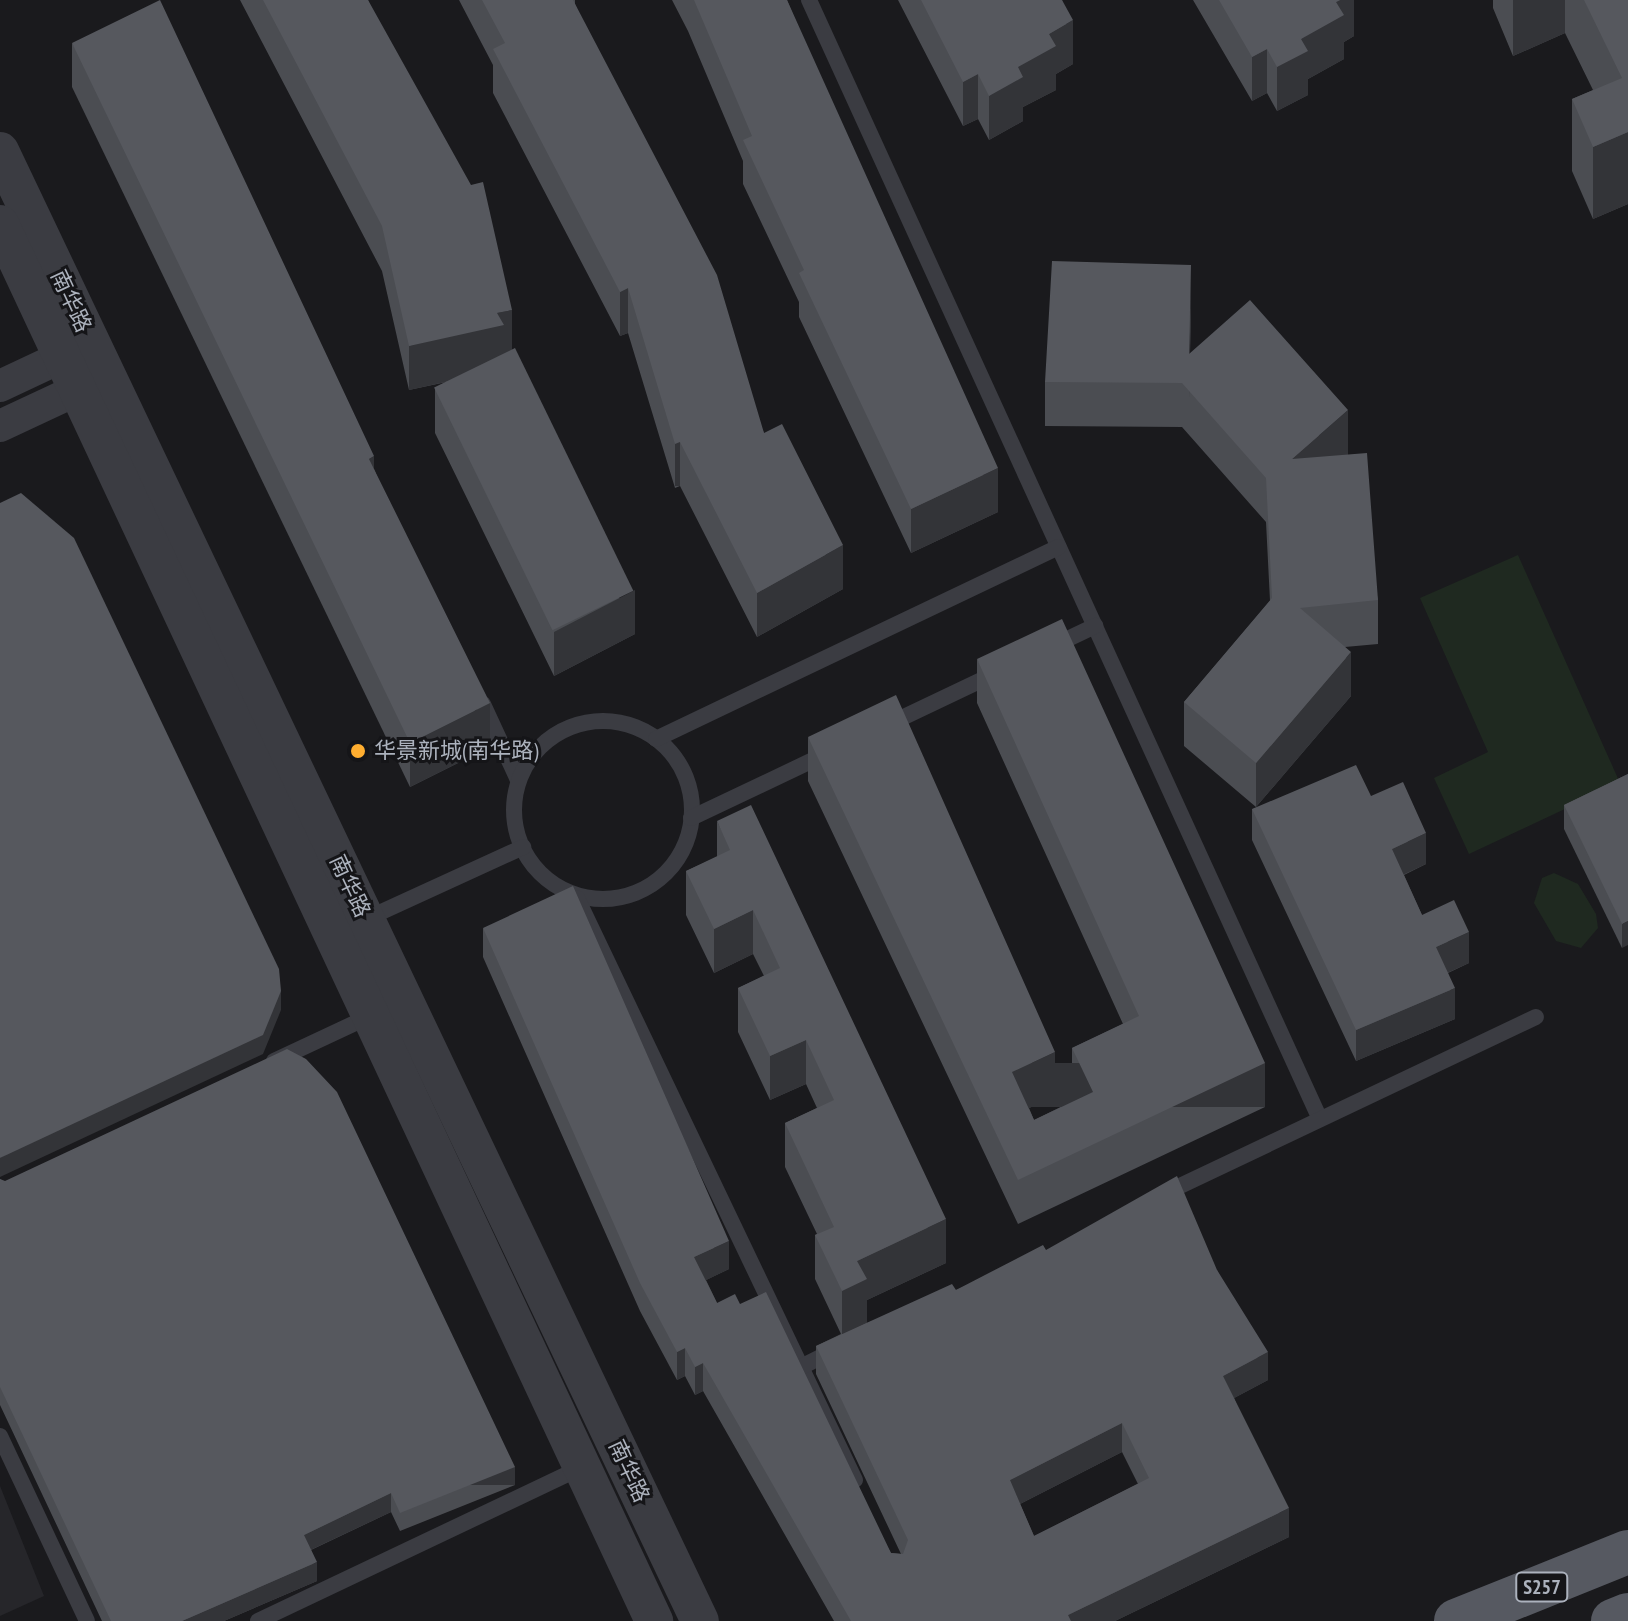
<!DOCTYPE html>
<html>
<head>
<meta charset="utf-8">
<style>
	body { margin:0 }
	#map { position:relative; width:1628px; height:1621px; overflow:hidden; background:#1a1a1d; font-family:"PT Sans Narrow","Noto Sans SC",sans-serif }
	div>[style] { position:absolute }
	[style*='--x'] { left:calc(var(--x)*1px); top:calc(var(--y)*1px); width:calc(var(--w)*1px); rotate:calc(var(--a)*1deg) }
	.built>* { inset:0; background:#26262a }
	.green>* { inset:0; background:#1f2920 }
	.service>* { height:16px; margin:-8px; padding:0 8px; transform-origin:8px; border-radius:8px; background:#3b3c42 }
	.service>.ring { margin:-8px; padding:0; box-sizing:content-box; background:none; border:16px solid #3b3c42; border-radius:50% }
	.minor>* { height:32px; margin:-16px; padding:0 16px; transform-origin:16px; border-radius:16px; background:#3b3c42 }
	.tertiary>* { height:38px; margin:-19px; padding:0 19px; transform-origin:19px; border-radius:19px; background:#3b3c42 }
	.primary>* { height:44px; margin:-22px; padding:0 22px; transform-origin:22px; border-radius:22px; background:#565961 }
	.wall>* { inset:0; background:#4b4d52 }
	.shaded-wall>* { inset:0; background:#333438; transform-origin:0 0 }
	.building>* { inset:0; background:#56585e; transform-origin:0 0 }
	.dots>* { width:22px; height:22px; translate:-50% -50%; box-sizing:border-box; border:4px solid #151518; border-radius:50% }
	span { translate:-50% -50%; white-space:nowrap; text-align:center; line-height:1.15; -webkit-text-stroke:6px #151518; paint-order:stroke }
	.shield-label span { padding:2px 6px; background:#151518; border:2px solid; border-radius:6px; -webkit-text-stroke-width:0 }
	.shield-label { font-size:20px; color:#acb2bd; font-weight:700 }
	.street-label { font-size:22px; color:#acb2bd }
	.poi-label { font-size:22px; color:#acb2bd }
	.left { translate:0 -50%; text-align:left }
</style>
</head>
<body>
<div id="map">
	<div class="built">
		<i style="clip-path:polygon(0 1486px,44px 1596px,0 1616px)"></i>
	</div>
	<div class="green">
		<i style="clip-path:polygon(1518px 555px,1620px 783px,1469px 854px,1434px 778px,1488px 752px,1420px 598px)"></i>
		<i style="clip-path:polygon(1554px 873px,1578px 884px,1596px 914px,1598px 928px,1581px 948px,1556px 941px,1534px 903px,1542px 878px)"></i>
	</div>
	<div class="service">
		<i style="--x:809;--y:0;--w:1230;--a:65.46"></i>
		<i style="--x:1053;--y:646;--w:47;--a:-25.5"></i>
		<i style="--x:483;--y:704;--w:84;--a:65.3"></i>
		<i class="ring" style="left:514px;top:721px;width:162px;height:162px"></i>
		<i style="--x:887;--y:725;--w:121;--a:-25.5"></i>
		<i style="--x:656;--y:739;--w:446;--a:-25.5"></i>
		<i style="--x:691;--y:818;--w:149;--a:-25.4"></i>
		<i style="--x:577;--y:898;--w:645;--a:64.47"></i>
		<i style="--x:366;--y:919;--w:173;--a:-24.6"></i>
		<i style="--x:274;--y:1061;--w:108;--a:-25.1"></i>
		<i style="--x:1161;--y:1195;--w:415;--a:-25.4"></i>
		<i style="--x:803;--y:1366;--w:34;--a:-27"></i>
		<i style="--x:0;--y:1436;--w:204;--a:64.8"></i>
		<i style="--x:258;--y:1621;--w:359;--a:-25.4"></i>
	</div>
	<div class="minor">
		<i style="--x:0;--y:386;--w:94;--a:-25.2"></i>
		<i style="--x:0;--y:426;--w:108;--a:-25.1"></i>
	</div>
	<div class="tertiary">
		<i style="--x:0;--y:151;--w:1628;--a:64.54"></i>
		<i style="--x:0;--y:224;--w:1543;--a:64.91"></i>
	</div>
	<div class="primary">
		<i style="--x:1456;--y:1621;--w:185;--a:-21.9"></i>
		<i style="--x:1613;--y:1621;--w:16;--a:-22"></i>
	</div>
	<div class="wall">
		<i style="clip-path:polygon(240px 0,368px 0,512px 350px,635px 634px,554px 676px,435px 433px,435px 389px,451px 381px,409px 390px,382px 271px)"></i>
		<i style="clip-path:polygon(459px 0,575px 0,575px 4px,764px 433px,843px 589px,757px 637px,680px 486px,675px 488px,628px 333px,620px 336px,493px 93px,493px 65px)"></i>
		<i style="clip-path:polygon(672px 0,787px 0,998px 512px,911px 553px,799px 317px,799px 302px,743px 184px,743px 161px,688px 31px)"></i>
		<i style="clip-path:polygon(898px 0,1062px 0,1073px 64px,1056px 74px,1056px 90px,1023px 107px,1023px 121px,989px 140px,978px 119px,963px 126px)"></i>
		<i style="clip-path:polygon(1193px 0,1354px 0,1354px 36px,1344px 42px,1344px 59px,1308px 79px,1308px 95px,1277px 111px,1267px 93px,1252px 101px)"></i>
		<i style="clip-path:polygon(1493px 0,1628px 0,1628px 204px,1593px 219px,1572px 171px,1572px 99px,1593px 90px,1565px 33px,1513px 56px,1493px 8px)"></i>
		<i style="clip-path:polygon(72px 43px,374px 469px,490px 747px,410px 787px,72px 87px)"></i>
		<i style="clip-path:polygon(1191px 309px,1190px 353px,1348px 454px,1347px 455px,1378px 600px,1378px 644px,1345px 647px,1351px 696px,1256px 807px,1184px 746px,1184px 702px,1270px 601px,1266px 522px,1182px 427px,1045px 426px,1045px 382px)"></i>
		<i style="clip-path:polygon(977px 659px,1265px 1107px,1018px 1224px,808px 781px,808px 737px,1055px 1096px,1029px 1108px,1034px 1120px,1075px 1100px,1072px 1092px,1072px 1048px,1123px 1024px,977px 703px)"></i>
		<i style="clip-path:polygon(1628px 774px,1622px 948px,1564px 829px,1564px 805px)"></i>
		<i style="clip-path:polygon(1371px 796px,1426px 864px,1404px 875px,1422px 915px,1469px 963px,1448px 973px,1455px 1019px,1356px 1061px,1252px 840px,1252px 809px)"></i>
		<i style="clip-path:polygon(evenodd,717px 821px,946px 1263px,867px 1300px,867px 1323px,956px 1290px,1046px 1250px,1217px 1270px,1268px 1380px,1234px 1398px,1289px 1537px,1115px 1621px,834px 1621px,703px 1391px,695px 1395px,685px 1376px,677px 1380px,640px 1311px,483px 957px,483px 928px,729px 1269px,706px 1280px,717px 1303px,740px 1304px,891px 1553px,901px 1554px,816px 1374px,816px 1346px,841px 1334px,815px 1279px,815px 1235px,817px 1234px,785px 1167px,785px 1123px,817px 1108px,806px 1084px,770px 1100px,738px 1032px,738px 988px,764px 976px,753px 954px,714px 973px,686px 915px,686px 871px,717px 857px,717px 821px,1122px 1452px,1138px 1484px,1034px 1536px,1020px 1504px,1122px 1452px)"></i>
		<i style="clip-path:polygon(0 1179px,515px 1485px,400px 1531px,391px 1512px,311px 1550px,317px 1581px,224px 1621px,102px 1621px,0 1405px)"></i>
	</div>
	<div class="shaded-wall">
		<i style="clip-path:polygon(1340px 0,1354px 0,1354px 36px,1344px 42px,1344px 59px,1308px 79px,1308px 95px,1277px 111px,1277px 67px,1301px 39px,1336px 2px)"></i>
		<i style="clip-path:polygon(1513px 0,1565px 0,1565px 33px,1513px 56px)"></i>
		<i style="clip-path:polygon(1073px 20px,1073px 64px,1056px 74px,1056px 90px,1023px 107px,1023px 121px,989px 140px,989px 96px,1049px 34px)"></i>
		<i style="clip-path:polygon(1267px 49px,1267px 93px,1252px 101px,1252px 57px)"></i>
		<i style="clip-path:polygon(978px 74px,978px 119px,963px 126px,963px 82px)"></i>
		<i style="clip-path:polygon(1628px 132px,1628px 204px,1593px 219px,1593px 147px)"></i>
		<i style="clip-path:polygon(1191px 265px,1191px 309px,1189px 398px,1189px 354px)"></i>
		<i style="clip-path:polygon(628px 288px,628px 333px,620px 336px,620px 292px)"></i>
		<i style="clip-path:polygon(512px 310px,512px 354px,504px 369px,409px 390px,409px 346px,497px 313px)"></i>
		<i style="clip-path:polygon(1348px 410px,1348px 454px,1292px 503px,1292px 459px)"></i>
		<i style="left:680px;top:442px;width:44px;height:5px;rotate:90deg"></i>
		<i style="clip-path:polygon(374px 456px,374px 500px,369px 459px)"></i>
		<i style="clip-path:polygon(998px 468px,998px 512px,911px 553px,911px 509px)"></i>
		<i style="clip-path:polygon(843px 545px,843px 589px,757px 637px,757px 593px)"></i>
		<i style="clip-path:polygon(635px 590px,635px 634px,554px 676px,554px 632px)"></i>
		<i style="clip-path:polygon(1351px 652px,1351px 696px,1256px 807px,1256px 763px)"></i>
		<i style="clip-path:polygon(490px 703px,490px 747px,410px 787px,410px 743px)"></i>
		<i style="clip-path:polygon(1426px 833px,1426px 864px,1392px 880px,1392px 849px)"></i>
		<i style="clip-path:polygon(753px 910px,753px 954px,714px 973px,714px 929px)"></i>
		<i style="clip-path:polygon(1628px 921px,1628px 945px,1622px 948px,1622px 924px)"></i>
		<i style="clip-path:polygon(1469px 932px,1469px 963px,1436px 978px,1436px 947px)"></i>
		<i style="clip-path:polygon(1455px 988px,1455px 1019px,1356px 1061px,1356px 1030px)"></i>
		<i style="clip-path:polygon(281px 991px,281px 1010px,263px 1054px,0 1177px,0 1158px)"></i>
		<i style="clip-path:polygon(806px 1040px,806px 1084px,770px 1100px,770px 1056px)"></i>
		<i style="clip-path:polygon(1055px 1052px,1055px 1096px,1012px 1116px,1012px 1072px)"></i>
		<i style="left:1265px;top:1063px;width:44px;height:273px;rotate:90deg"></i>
		<i style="clip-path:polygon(946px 1219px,946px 1263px,867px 1300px,867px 1323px,842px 1335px,842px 1291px,857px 1261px)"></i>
		<i style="clip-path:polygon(729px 1241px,729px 1269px,694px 1286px,694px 1257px)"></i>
		<i style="clip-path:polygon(685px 1348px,685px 1376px,677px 1380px,677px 1352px)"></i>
		<i style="clip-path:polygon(1268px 1352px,1268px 1380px,1223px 1404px,1223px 1376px)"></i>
		<i style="clip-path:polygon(703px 1363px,703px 1391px,695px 1395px,695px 1367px)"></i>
		<i style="clip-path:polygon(1122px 1423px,1122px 1452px,1010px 1509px,1010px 1480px)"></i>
		<i style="left:515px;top:1467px;width:18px;height:124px;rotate:90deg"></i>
		<i style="clip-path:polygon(391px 1493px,391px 1512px,304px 1553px,304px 1535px)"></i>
		<i style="clip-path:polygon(1289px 1508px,1289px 1537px,1115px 1621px,1068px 1621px,1068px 1615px)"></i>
		<i style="clip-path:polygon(317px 1562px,317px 1581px,224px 1621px,182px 1621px)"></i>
	</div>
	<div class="building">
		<i style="clip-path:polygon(160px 0,374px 456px,369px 459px,490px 703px,410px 743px,72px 43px)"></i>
		<i style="clip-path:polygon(263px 0,368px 0,471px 185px,483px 182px,512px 310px,497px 313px,504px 325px,409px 346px,382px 226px)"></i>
		<i style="clip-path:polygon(482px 0,573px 0,717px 275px,764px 433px,782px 424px,843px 545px,757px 593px,680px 442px,675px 444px,628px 288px,620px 292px,493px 49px,505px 43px)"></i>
		<i style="clip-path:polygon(694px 0,787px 0,998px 468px,911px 509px,799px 273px,804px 270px,743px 140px,752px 136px)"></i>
		<i style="clip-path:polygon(921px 0,1062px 0,1073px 20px,1049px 34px,1056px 46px,1018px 67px,1023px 77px,989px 96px,978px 74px,963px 82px)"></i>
		<i style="clip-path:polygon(1219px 0,1340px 0,1336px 2px,1344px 15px,1301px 39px,1308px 51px,1277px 67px,1267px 49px,1252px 57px)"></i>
		<i style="clip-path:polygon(1584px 0,1628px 0,1628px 132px,1593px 147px,1572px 99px,1622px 78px)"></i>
		<i style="clip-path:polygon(1052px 261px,1191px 265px,1189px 354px,1250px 300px,1348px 410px,1292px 459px,1367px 453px,1378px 600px,1300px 608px,1351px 652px,1256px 763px,1184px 702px,1272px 598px,1266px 478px,1182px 383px,1045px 382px)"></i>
		<i style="left:515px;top:348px;width:270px;height:90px;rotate:64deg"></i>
		<i style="clip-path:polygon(21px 493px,74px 538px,279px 969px,281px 991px,263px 1035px,0 1158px,0 503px)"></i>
		<i style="clip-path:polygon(1062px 619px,1265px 1063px,1018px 1180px,808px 737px,896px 695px,1055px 1052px,1012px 1072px,1034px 1120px,1093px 1092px,1072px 1048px,1139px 1016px,977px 659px)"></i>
		<i style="clip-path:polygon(1356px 765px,1371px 796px,1403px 782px,1426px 833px,1392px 849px,1422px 915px,1454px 900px,1469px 932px,1436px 947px,1455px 988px,1356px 1030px,1252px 809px)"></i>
		<i style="clip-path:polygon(1628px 774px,1628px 921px,1622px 924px,1564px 805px)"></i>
		<i style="clip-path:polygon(751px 805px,946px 1219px,857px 1261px,867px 1279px,842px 1291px,815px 1235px,834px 1227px,785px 1123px,834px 1100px,806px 1040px,770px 1056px,738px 988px,780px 968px,753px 910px,714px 929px,686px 871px,730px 850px,717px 821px)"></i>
		<i style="clip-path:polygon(evenodd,573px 886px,729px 1241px,694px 1257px,717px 1303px,735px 1294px,740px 1304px,766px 1292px,891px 1553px,903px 1554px,908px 1540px,816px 1346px,952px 1284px,956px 1290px,1043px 1245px,1046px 1250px,1177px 1176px,1217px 1270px,1268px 1352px,1223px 1376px,1289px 1508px,1068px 1615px,1071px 1621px,851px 1621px,703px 1363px,695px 1367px,685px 1348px,677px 1352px,640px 1283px,483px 928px,573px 886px,1122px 1423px,1149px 1478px,1034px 1536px,1010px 1480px,1122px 1423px)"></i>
		<i style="clip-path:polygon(287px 1049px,306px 1059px,337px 1092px,515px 1467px,400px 1513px,391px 1493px,304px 1535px,317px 1562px,182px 1621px,111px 1621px,0 1387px,0 1179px,5px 1181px)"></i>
	</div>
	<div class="dots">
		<i style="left:358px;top:751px;background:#ffae30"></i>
	</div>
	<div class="shield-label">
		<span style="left:1542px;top:1587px">S257</span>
	</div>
	<div class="street-label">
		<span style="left:71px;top:301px;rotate:65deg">南华路</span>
		<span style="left:350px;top:886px;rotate:65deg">南华路</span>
		<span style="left:629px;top:1471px;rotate:65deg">南华路</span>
	</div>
	<div class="poi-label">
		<span class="left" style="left:374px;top:751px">华景新城(南华路)</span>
	</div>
</div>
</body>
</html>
